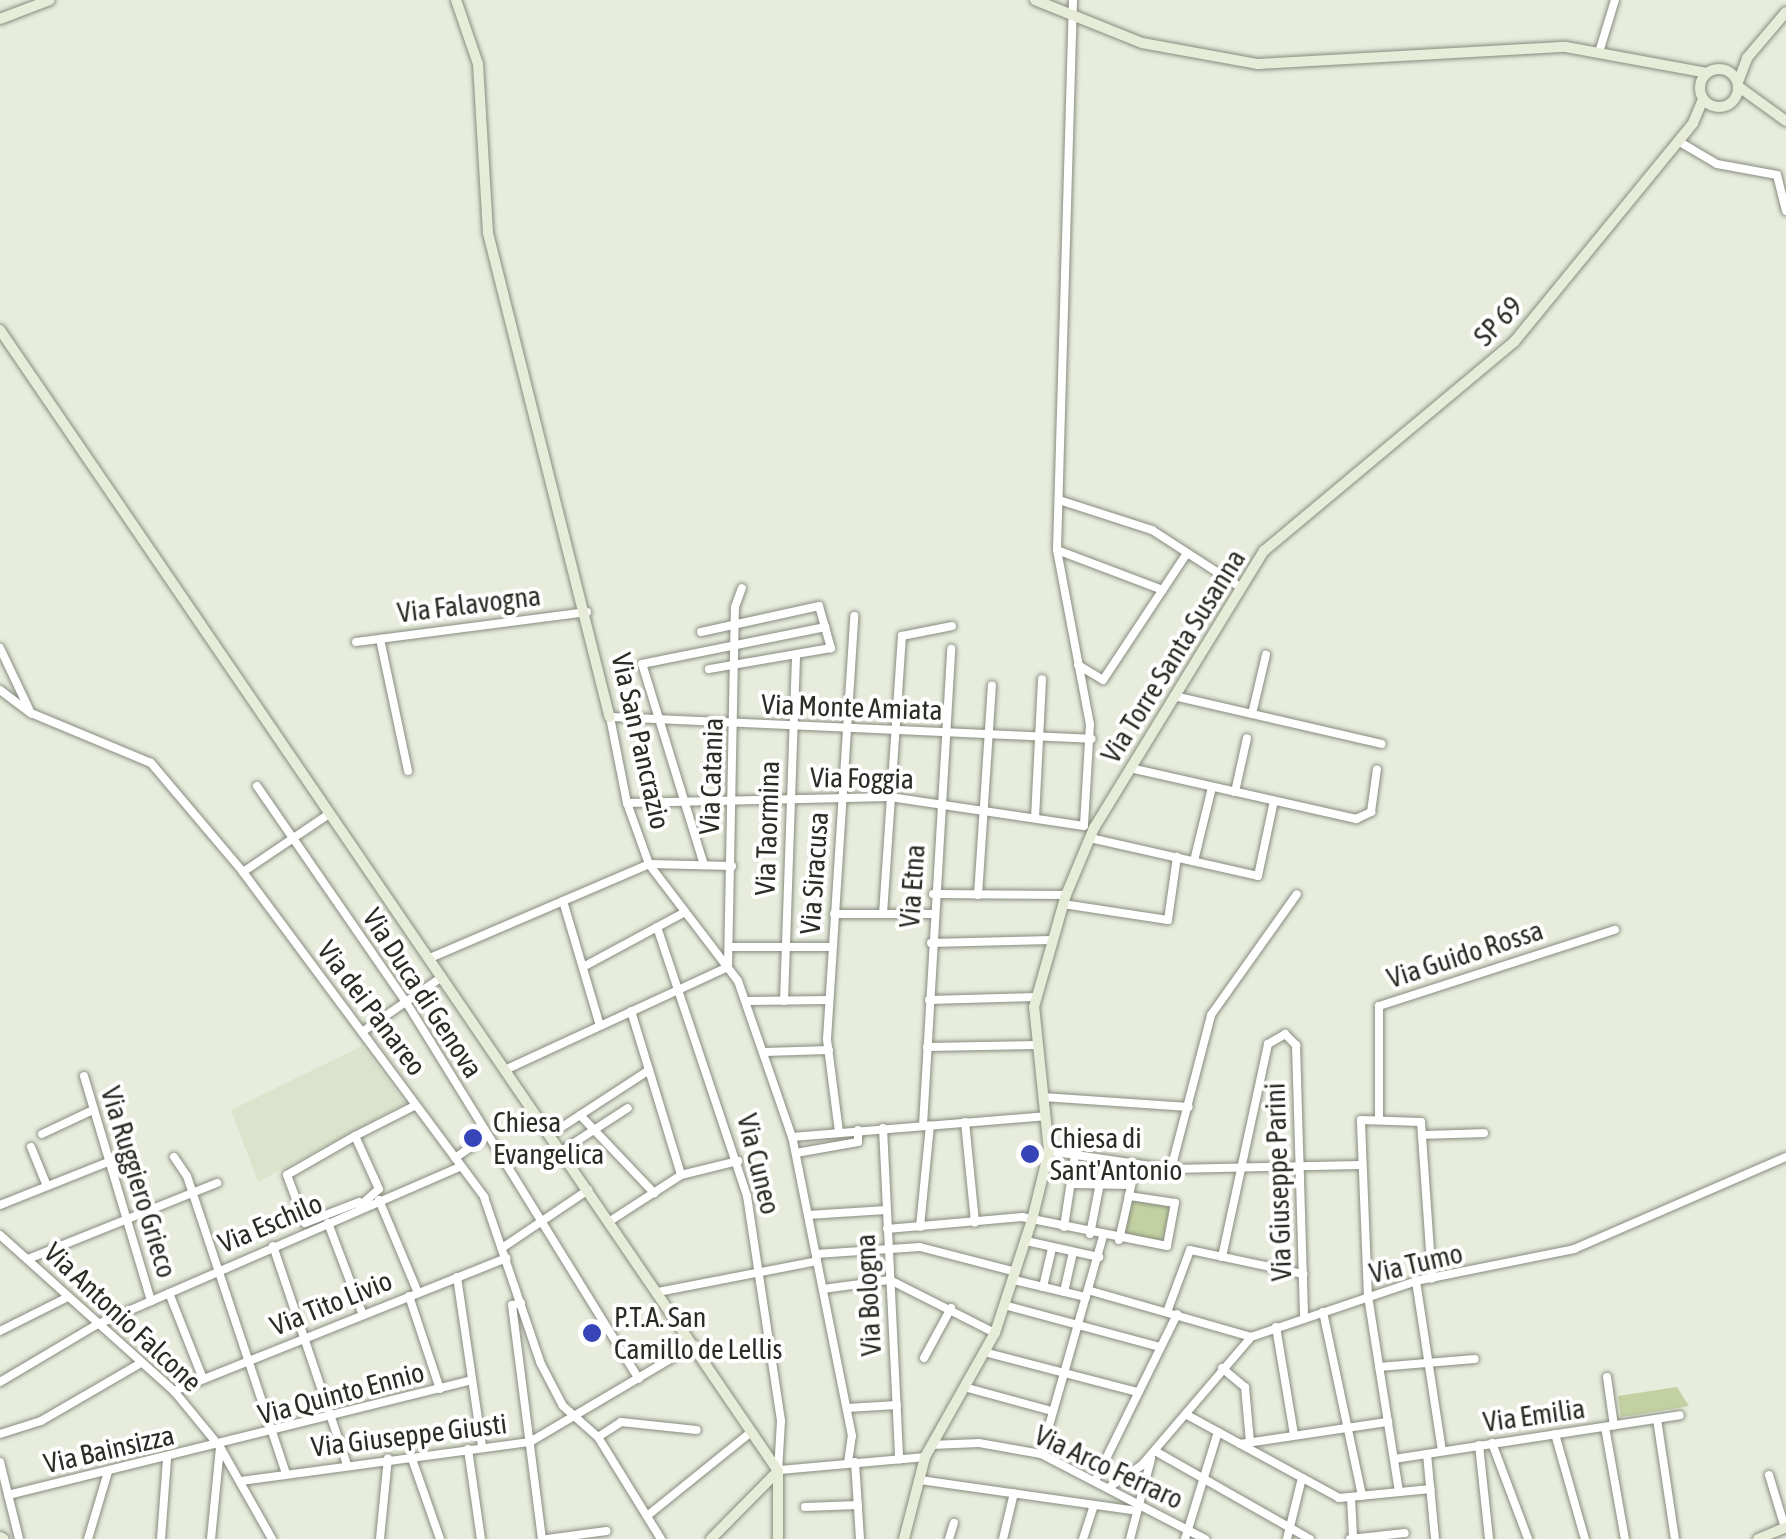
<!DOCTYPE html>
<html>
<head>
<meta charset="utf-8">
<style>
	body { margin:0 }
	#map { position:relative; width:1786px; height:1539px; overflow:hidden; background:#e7ecdd; font-family:"Asap Condensed",sans-serif }
	div>[style] { position:absolute }
	[style*='--x'] { left:calc(var(--x)*1px); top:calc(var(--y)*1px); width:calc(var(--w)*1px); rotate:calc(var(--a)*1deg) }
	.built>* { inset:0; background:#dce3cd }
	.green>* { inset:0; background:#c3d1a2; transform-origin:0 0 }
	.roads { filter:drop-shadow(0 0 2px #878c7e) drop-shadow(0 0 2px #878c7e) }
	.street>* { height:8px; margin:-4px; padding:0 4px; transform-origin:4px; border-radius:4px; background:#fff }
	.secondary>* { height:10px; margin:-5px; padding:0 5px; transform-origin:5px; border-radius:5px; background:#e6ecd8 }
	.secondary>.ring { margin:-5px; padding:0; box-sizing:content-box; background:none; border:10px solid #e6ecd8; border-radius:50% }
	.dots>* { width:28px; height:28px; translate:-50% -50%; box-sizing:border-box; border:5px solid #fff; border-radius:50% }
	span { translate:-50% -50%; white-space:nowrap; text-align:center; line-height:1.15; -webkit-text-stroke:8px #fff; paint-order:stroke }
	.street-label { font-size:28px; color:#2a2c26 }
	.poi-label { font-size:28px; color:#2a2c26 }
	.left { translate:0 -50%; text-align:left }
</style>
</head>
<body>
<div id="map">
	<div class="built">
		<i style="clip-path:polygon(362px 1046px,405px 1103px,258px 1182px,231px 1110px)"></i>
	</div>
	<div class="green">
		<i style="left:1132px;top:1198px;width:39px;height:41px;rotate:12deg"></i>
		<i style="clip-path:polygon(1677px 1387px,1689px 1406px,1621px 1417px,1618px 1396px)"></i>
	</div>
	<div class="roads">
		<div class="street">
			<i style="--x:1073;--y:0;--w:550;--a:91.67"></i>
			<i style="--x:1057;--y:550;--w:177;--a:79.3"></i>
			<i style="--x:1090;--y:724;--w:102;--a:93.4"></i>
			<i style="--x:1600;--y:49;--w:51;--a:-73"></i>
			<i style="--x:1678;--y:141;--w:45;--a:30.5"></i>
			<i style="--x:1717;--y:164;--w:61;--a:10.4"></i>
			<i style="--x:1777;--y:175;--w:37;--a:76"></i>
			<i style="--x:1059;--y:500;--w:98;--a:17.9"></i>
			<i style="--x:1152;--y:530;--w:105;--a:32.9"></i>
			<i style="--x:1057;--y:550;--w:113;--a:20.7"></i>
			<i style="--x:701;--y:632;--w:121;--a:-12.4"></i>
			<i style="--x:819;--y:606;--w:44;--a:74.1"></i>
			<i style="--x:831;--y:648;--w:124;--a:170.2"></i>
			<i style="--x:380;--y:639;--w:135;--a:78"></i>
			<i style="--x:356;--y:642;--w:233;--a:-7.4"></i>
			<i style="--x:0;--y:648;--w:68;--a:64.6"></i>
			<i style="--x:1078;--y:665;--w:29;--a:31"></i>
			<i style="--x:1103;--y:680;--w:152;--a:-56.5"></i>
			<i style="--x:0;--y:690;--w:39;--a:37"></i>
			<i style="--x:31;--y:713;--w:130;--a:22.6"></i>
			<i style="--x:151;--y:763;--w:143;--a:49.8"></i>
			<i style="--x:243;--y:872;--w:405;--a:53.4"></i>
			<i style="--x:484;--y:1197;--w:176;--a:71.2"></i>
			<i style="--x:541;--y:1364;--w:47;--a:62.4"></i>
			<i style="--x:563;--y:1406;--w:47;--a:41.5"></i>
			<i style="--x:598;--y:1437;--w:120;--a:58.3"></i>
			<i style="--x:1174;--y:696;--w:213;--a:13"></i>
			<i style="--x:1252;--y:714;--w:61;--a:-76.7"></i>
			<i style="--x:1130;--y:768;--w:232;--a:12.7"></i>
			<i style="--x:1356;--y:819;--w:17;--a:-25"></i>
			<i style="--x:1371;--y:812;--w:43;--a:-82.1"></i>
			<i style="--x:257;--y:786;--w:262;--a:55.4"></i>
			<i style="--x:406;--y:1002;--w:443;--a:58.3"></i>
			<i style="--x:1235;--y:792;--w:55;--a:-77.5"></i>
			<i style="--x:627;--y:803;--w:263;--a:-1.3"></i>
			<i style="--x:890;--y:797;--w:196;--a:8.5"></i>
			<i style="--x:1035;--y:818;--w:139;--a:-87.1"></i>
			<i style="--x:1090;--y:838;--w:172;--a:12.7"></i>
			<i style="--x:1258;--y:876;--w:77;--a:-78"></i>
			<i style="--x:1194;--y:861;--w:76;--a:-76.3"></i>
			<i style="--x:704;--y:865;--w:210;--a:-107.1"></i>
			<i style="--x:642;--y:664;--w:187;--a:-11.4"></i>
			<i style="--x:243;--y:872;--w:104;--a:-34"></i>
			<i style="--x:933;--y:894;--w:133;--a:0.4"></i>
			<i style="--x:978;--y:895;--w:210;--a:-86.2"></i>
			<i style="--x:563;--y:901;--w:130;--a:73.5"></i>
			<i style="--x:1063;--y:904;--w:106;--a:8.7"></i>
			<i style="--x:1168;--y:920;--w:64;--a:-81.9"></i>
			<i style="--x:834;--y:914;--w:98;--a:0"></i>
			<i style="--x:883;--y:914;--w:279;--a:-86.1"></i>
			<i style="--x:902;--y:636;--w:51;--a:-11.3"></i>
			<i style="--x:657;--y:927;--w:284;--a:71.5"></i>
			<i style="--x:747;--y:1196;--w:228;--a:81.4"></i>
			<i style="--x:781;--y:1421;--w:50;--a:93.4"></i>
			<i style="--x:931;--y:943;--w:120;--a:-1.4"></i>
			<i style="--x:729;--y:947;--w:103;--a:0"></i>
			<i style="--x:430;--y:958;--w:238;--a:-23.2"></i>
			<i style="--x:649;--y:864;--w:83;--a:1.4"></i>
			<i style="--x:583;--y:967;--w:116;--a:-28.3"></i>
			<i style="--x:929;--y:1000;--w:107;--a:-1.6"></i>
			<i style="--x:747;--y:1001;--w:82;--a:-0.7"></i>
			<i style="--x:784;--y:1001;--w:345;--a:-88"></i>
			<i style="--x:631;--y:1011;--w:171;--a:73"></i>
			<i style="--x:362;--y:1032;--w:97;--a:-34.5"></i>
			<i style="--x:927;--y:1047;--w:110;--a:-1"></i>
			<i style="--x:765;--y:1052;--w:64;--a:-1.8"></i>
			<i style="--x:507;--y:1069;--w:243;--a:-24.8"></i>
			<i style="--x:728;--y:967;--w:360;--a:-88.9"></i>
			<i style="--x:735;--y:607;--w:20;--a:-70"></i>
			<i style="--x:84;--y:1076;--w:235;--a:73.4"></i>
			<i style="--x:1043;--y:1097;--w:146;--a:3.9"></i>
			<i style="--x:580;--y:1115;--w:108;--a:46.5"></i>
			<i style="--x:1379;--y:1119;--w:113;--a:-90"></i>
			<i style="--x:1379;--y:1006;--w:248;--a:-17.9"></i>
			<i style="--x:965;--y:1122;--w:101;--a:84.3"></i>
			<i style="--x:923;--y:1125;--w:477;--a:-86.6"></i>
			<i style="--x:883;--y:1128;--w:332;--a:87.2"></i>
			<i style="--x:839;--y:1132;--w:94;--a:-97.4"></i>
			<i style="--x:827;--y:1039;--w:424;--a:-86.3"></i>
			<i style="--x:42;--y:1134;--w:56;--a:-25.2"></i>
			<i style="--x:551;--y:1134;--w:117;--a:-33.1"></i>
			<i style="--x:1422;--y:1135;--w:62;--a:-1.8"></i>
			<i style="--x:355;--y:1136;--w:78;--a:150.2"></i>
			<i style="--x:287;--y:1175;--w:51;--a:69.4"></i>
			<i style="--x:305;--y:1223;--w:58;--a:-21.3"></i>
			<i style="--x:792;--y:1137;--w:254;--a:-4.7"></i>
			<i style="--x:31;--y:1147;--w:42;--a:67.7"></i>
			<i style="--x:563;--y:1150;--w:77;--a:-32.9"></i>
			<i style="--x:1049;--y:1151;--w:123;--a:8.4"></i>
			<i style="--x:1171;--y:1169;--w:189;--a:-1.2"></i>
			<i style="--x:796;--y:1153;--w:63;--a:-10.1"></i>
			<i style="--x:858;--y:1142;--w:12;--a:-90"></i>
			<i style="--x:174;--y:1157;--w:23;--a:56"></i>
			<i style="--x:187;--y:1176;--w:313;--a:71.6"></i>
			<i style="--x:455;--y:1158;--w:39;--a:-35"></i>
			<i style="--x:1171;--y:1169;--w:159;--a:-75.4"></i>
			<i style="--x:1211;--y:1015;--w:148;--a:-54.6"></i>
			<i style="--x:1072;--y:1184;--w:59;--a:1"></i>
			<i style="--x:379;--y:1200;--w:101;--a:67.2"></i>
			<i style="--x:0;--y:1205;--w:116;--a:-21.7"></i>
			<i style="--x:360;--y:1206;--w:25;--a:-42"></i>
			<i style="--x:379;--y:1189;--w:58;--a:-114.4"></i>
			<i style="--x:355;--y:1136;--w:68;--a:-26.9"></i>
			<i style="--x:808;--y:1215;--w:78;--a:-3.7"></i>
			<i style="--x:610;--y:1221;--w:85;--a:-32.9"></i>
			<i style="--x:681;--y:1175;--w:59;--a:-13.8"></i>
			<i style="--x:328;--y:1223;--w:98;--a:69.2"></i>
			<i style="--x:920;--y:1227;--w:102;--a:-84.4"></i>
			<i style="--x:1064;--y:1227;--w:73;--a:-81.3"></i>
			<i style="--x:887;--y:1229;--w:136;--a:-5.1"></i>
			<i style="--x:1022;--y:1217;--w:148;--a:11.3"></i>
			<i style="--x:1167;--y:1246;--w:44;--a:-79.5"></i>
			<i style="--x:1175;--y:1203;--w:47;--a:-171.3"></i>
			<i style="--x:1090;--y:1234;--w:47;--a:-78.9"></i>
			<i style="--x:0;--y:1235;--w:234;--a:41.9"></i>
			<i style="--x:174;--y:1391;--w:72;--a:50.6"></i>
			<i style="--x:220;--y:1447;--w:106;--a:60.5"></i>
			<i style="--x:1119;--y:1240;--w:78;--a:-77.4"></i>
			<i style="--x:1026;--y:1241;--w:75;--a:12.4"></i>
			<i style="--x:273;--y:1246;--w:231;--a:71.3"></i>
			<i style="--x:502;--y:1248;--w:104;--a:-34"></i>
			<i style="--x:816;--y:1254;--w:104;--a:-3.9"></i>
			<i style="--x:920;--y:1247;--w:99;--a:14.6"></i>
			<i style="--x:1222;--y:1257;--w:218;--a:-77.8"></i>
			<i style="--x:1268;--y:1044;--w:20;--a:-30"></i>
			<i style="--x:1285;--y:1034;--w:16;--a:45"></i>
			<i style="--x:1296;--y:1045;--w:273;--a:88.3"></i>
			<i style="--x:28;--y:1259;--w:204;--a:-21.9"></i>
			<i style="--x:457;--y:1277;--w:172;--a:81.6"></i>
			<i style="--x:1014;--y:1280;--w:74;--a:13.3"></i>
			<i style="--x:1416;--y:1281;--w:172;--a:81.3"></i>
			<i style="--x:1043;--y:1287;--w:40;--a:-77"></i>
			<i style="--x:823;--y:1289;--w:68;--a:-7.7"></i>
			<i style="--x:890;--y:1280;--w:118;--a:26.8"></i>
			<i style="--x:1091;--y:1291;--w:166;--a:16"></i>
			<i style="--x:658;--y:1292;--w:162;--a:-11"></i>
			<i style="--x:1064;--y:1292;--w:41;--a:-77.3"></i>
			<i style="--x:169;--y:1293;--w:92;--a:68.4"></i>
			<i style="--x:409;--y:1296;--w:98;--a:71.6"></i>
			<i style="--x:521;--y:1303;--w:9;--a:167"></i>
			<i style="--x:512;--y:1305;--w:236;--a:82.7"></i>
			<i style="--x:1004;--y:1305;--w:162;--a:15.1"></i>
			<i style="--x:1167;--y:1312;--w:66;--a:-69.6"></i>
			<i style="--x:1190;--y:1250;--w:116;--a:12"></i>
			<i style="--x:1323;--y:1312;--w:188;--a:78"></i>
			<i style="--x:1276;--y:1327;--w:109;--a:80.5"></i>
			<i style="--x:0;--y:1331;--w:76;--a:-26.6"></i>
			<i style="--x:984;--y:1352;--w:159;--a:14.6"></i>
			<i style="--x:924;--y:1358;--w:57;--a:-61.6"></i>
			<i style="--x:1379;--y:1367;--w:96;--a:-4.8"></i>
			<i style="--x:1222;--y:1368;--w:30;--a:40"></i>
			<i style="--x:1245;--y:1387;--w:55;--a:84.8"></i>
			<i style="--x:1607;--y:1377;--w:49;--a:81.9"></i>
			<i style="--x:0;--y:1382;--w:112;--a:-30.7"></i>
			<i style="--x:96;--y:1325;--w:398;--a:-23.5"></i>
			<i style="--x:964;--y:1387;--w:91;--a:15.3"></i>
			<i style="--x:174;--y:1391;--w:358;--a:-21.8"></i>
			<i style="--x:847;--y:1408;--w:50;--a:-3.4"></i>
			<i style="--x:1187;--y:1415;--w:173;--a:28.6"></i>
			<i style="--x:1339;--y:1498;--w:92;--a:-5.6"></i>
			<i style="--x:1657;--y:1419;--w:121;--a:81.5"></i>
			<i style="--x:1605;--y:1427;--w:114;--a:79.9"></i>
			<i style="--x:0;--y:1434;--w:43;--a:-17.6"></i>
			<i style="--x:41;--y:1421;--w:116;--a:-30.1"></i>
			<i style="--x:1555;--y:1434;--w:109;--a:74.1"></i>
			<i style="--x:598;--y:1437;--w:27;--a:-33"></i>
			<i style="--x:621;--y:1422;--w:76;--a:6"></i>
			<i style="--x:1492;--y:1443;--w:103;--a:69.4"></i>
			<i style="--x:1240;--y:1444;--w:150;--a:-8.5"></i>
			<i style="--x:931;--y:1445;--w:48;--a:-2.4"></i>
			<i style="--x:979;--y:1443;--w:63;--a:10.1"></i>
			<i style="--x:1041;--y:1454;--w:185;--a:27.4"></i>
			<i style="--x:1479;--y:1445;--w:95;--a:83.9"></i>
			<i style="--x:468;--y:1449;--w:91;--a:81.8"></i>
			<i style="--x:1155;--y:1451;--w:178;--a:29.6"></i>
			<i style="--x:1041;--y:1454;--w:226;--a:-74.1"></i>
			<i style="--x:1427;--y:1454;--w:85;--a:84.6"></i>
			<i style="--x:411;--y:1456;--w:88;--a:70.7"></i>
			<i style="--x:1394;--y:1459;--w:289;--a:-8.7"></i>
			<i style="--x:0;--y:1462;--w:79;--a:76.1"></i>
			<i style="--x:855;--y:1462;--w:77;--a:86.3"></i>
			<i style="--x:848;--y:1463;--w:27;--a:-82"></i>
			<i style="--x:852;--y:1436;--w:305;--a:-101.3"></i>
			<i style="--x:792;--y:1137;--w:165;--a:-109.1"></i>
			<i style="--x:738;--y:981;--w:147;--a:-127.3"></i>
			<i style="--x:649;--y:864;--w:65;--a:-109.8"></i>
			<i style="--x:627;--y:803;--w:88;--a:-101.2"></i>
			<i style="--x:610;--y:717;--w:482;--a:2.6"></i>
			<i style="--x:780;--y:1470;--w:146;--a:-5.1"></i>
			<i style="--x:1769;--y:1475;--w:55;--a:73.2"></i>
			<i style="--x:920;--y:1480;--w:219;--a:8.1"></i>
			<i style="--x:241;--y:1481;--w:292;--a:-7.7"></i>
			<i style="--x:530;--y:1442;--w:191;--a:-30.6"></i>
			<i style="--x:1095;--y:1481;--w:186;--a:-63.8"></i>
			<i style="--x:1108;--y:1488;--w:40;--a:-34"></i>
			<i style="--x:1141;--y:1466;--w:170;--a:-49.5"></i>
			<i style="--x:1251;--y:1337;--w:174;--a:-18.7"></i>
			<i style="--x:1416;--y:1281;--w:161;--a:-11.4"></i>
			<i style="--x:1574;--y:1249;--w:231;--a:-23.5"></i>
			<i style="--x:1399;--y:1492;--w:197;--a:-99"></i>
			<i style="--x:1368;--y:1297;--w:177;--a:-92.3"></i>
			<i style="--x:1361;--y:1120;--w:60;--a:1.9"></i>
			<i style="--x:1421;--y:1122;--w:157;--a:86"></i>
			<i style="--x:8;--y:1495;--w:478;--a:-13.9"></i>
			<i style="--x:1351;--y:1498;--w:39;--a:87"></i>
			<i style="--x:805;--y:1507;--w:53;--a:-2.2"></i>
			<i style="--x:647;--y:1516;--w:134;--a:-38.9"></i>
			<i style="--x:88;--y:1539;--w:70;--a:-73.4"></i>
			<i style="--x:161;--y:1539;--w:80;--a:-85.7"></i>
			<i style="--x:211;--y:1539;--w:92;--a:-84.4"></i>
			<i style="--x:380;--y:1539;--w:81;--a:-84.4"></i>
			<i style="--x:547;--y:1539;--w:60;--a:-7.7"></i>
			<i style="--x:949;--y:1539;--w:17;--a:-73"></i>
			<i style="--x:1003;--y:1539;--w:47;--a:-76.6"></i>
			<i style="--x:1083;--y:1539;--w:36;--a:-72"></i>
			<i style="--x:1130;--y:1539;--w:83;--a:-75.3"></i>
			<i style="--x:1185;--y:1539;--w:112;--a:-72.9"></i>
			<i style="--x:1287;--y:1539;--w:63;--a:-76.2"></i>
			<i style="--x:1350;--y:1539;--w:55;--a:-6.2"></i>
		</div>
		<div class="secondary">
			<i style="--x:456;--y:0;--w:68;--a:71"></i>
			<i style="--x:478;--y:64;--w:169;--a:86.6"></i>
			<i style="--x:488;--y:233;--w:499;--a:75.9"></i>
			<i style="--x:1035;--y:0;--w:115;--a:21.9"></i>
			<i style="--x:1142;--y:43;--w:118;--a:10.3"></i>
			<i style="--x:1258;--y:64;--w:308;--a:-3.2"></i>
			<i style="--x:1566;--y:47;--w:143;--a:10.4"></i>
			<i style="--x:0;--y:19;--w:53;--a:-20.8"></i>
			<i class="ring" style="left:1700px;top:69px;width:28px;height:28px"></i>
			<i style="--x:1738;--y:82;--w:26;--a:-69"></i>
			<i style="--x:1747;--y:58;--w:60;--a:-49.7"></i>
			<i style="--x:1739;--y:87;--w:58;--a:35.9"></i>
			<i style="--x:0;--y:330;--w:1381;--a:55.71"></i>
			<i style="--x:778;--y:1471;--w:68;--a:90"></i>
			<i style="--x:0;--y:1537;--w:4;--a:27"></i>
			<i style="--x:711;--y:1539;--w:95;--a:-45.4"></i>
			<i style="--x:904;--y:1539;--w:85;--a:-75.6"></i>
			<i style="--x:925;--y:1457;--w:142;--a:-60.6"></i>
			<i style="--x:995;--y:1333;--w:119;--a:-71.9"></i>
			<i style="--x:1032;--y:1220;--w:71;--a:-76.2"></i>
			<i style="--x:1049;--y:1151;--w:145;--a:-95.9"></i>
			<i style="--x:1034;--y:1007;--w:116;--a:-74.1"></i>
			<i style="--x:1066;--y:895;--w:73;--a:-67.3"></i>
			<i style="--x:1094;--y:828;--w:325;--a:-58.5"></i>
			<i style="--x:1264;--y:551;--w:326;--a:-39.9"></i>
			<i style="--x:1514;--y:342;--w:283;--a:-50.7"></i>
			<i style="--x:1693;--y:123;--w:26;--a:-67"></i>
			<i style="--x:1758;--y:1539;--w:30;--a:-23"></i>
		</div>
	</div>
	<div class="dots">
		<i style="left:473px;top:1138px;background:#3745b8"></i>
		<i style="left:1030px;top:1154px;background:#3745b8"></i>
		<i style="left:592px;top:1333px;background:#3745b8"></i>
	</div>
	<div class="street-label">
		<span style="left:1498px;top:321px;rotate:-46deg">SP 69</span>
		<span style="left:469px;top:604px;rotate:-7deg">Via Falavogna</span>
		<span style="left:1173px;top:656px;rotate:-58deg">Via Torre Santa Susanna</span>
		<span style="left:852px;top:707px;rotate:2deg">Via Monte Amiata</span>
		<span style="left:641px;top:741px;rotate:77deg">Via San Pancrazio</span>
		<span style="left:711px;top:776px;rotate:-88deg">Via Catania</span>
		<span style="left:862px;top:778px;rotate:1deg">Via Foggia</span>
		<span style="left:767px;top:828px;rotate:-88deg">Via Taormina</span>
		<span style="left:814px;top:873px;rotate:-86deg">Via Siracusa</span>
		<span style="left:912px;top:886px;rotate:-86deg">Via Etna</span>
		<span style="left:1465px;top:954px;rotate:-18deg">Via Guido Rossa</span>
		<span style="left:423px;top:993px;rotate:57deg">Via Duca di Genova</span>
		<span style="left:372px;top:1008px;rotate:53deg">Via dei Panareo</span>
		<span style="left:759px;top:1164px;rotate:76deg">Via Cuneo</span>
		<span style="left:139px;top:1182px;rotate:73deg">Via Ruggiero Grieco</span>
		<span style="left:1278px;top:1182px;rotate:-92deg">Via Giuseppe Parini</span>
		<span style="left:270px;top:1223px;rotate:-23deg">Via Eschilo</span>
		<span style="left:1416px;top:1263px;rotate:-13deg">Via Tumo</span>
		<span style="left:868px;top:1295px;rotate:-93deg">Via Bologna</span>
		<span style="left:331px;top:1303px;rotate:-22deg">Via Tito Livio</span>
		<span style="left:123px;top:1317px;rotate:43deg">Via Antonio Falcone</span>
		<span style="left:341px;top:1393px;rotate:-15deg">Via Quinto Ennio</span>
		<span style="left:1534px;top:1415px;rotate:-8deg">Via Emilia</span>
		<span style="left:409px;top:1435px;rotate:-7deg">Via Giuseppe Giusti</span>
		<span style="left:109px;top:1449px;rotate:-13deg">Via Bainsizza</span>
		<span style="left:1109px;top:1467px;rotate:25deg">Via Arco Ferraro</span>
	</div>
	<div class="poi-label">
		<span class="left" style="left:493px;top:1138px">Chiesa<br>Evangelica</span>
		<span class="left" style="left:1050px;top:1154px">Chiesa di<br>Sant'Antonio</span>
		<span class="left" style="left:614px;top:1333px">P.T.A. San<br>Camillo de Lellis</span>
	</div>
</div>
</body>
</html>
